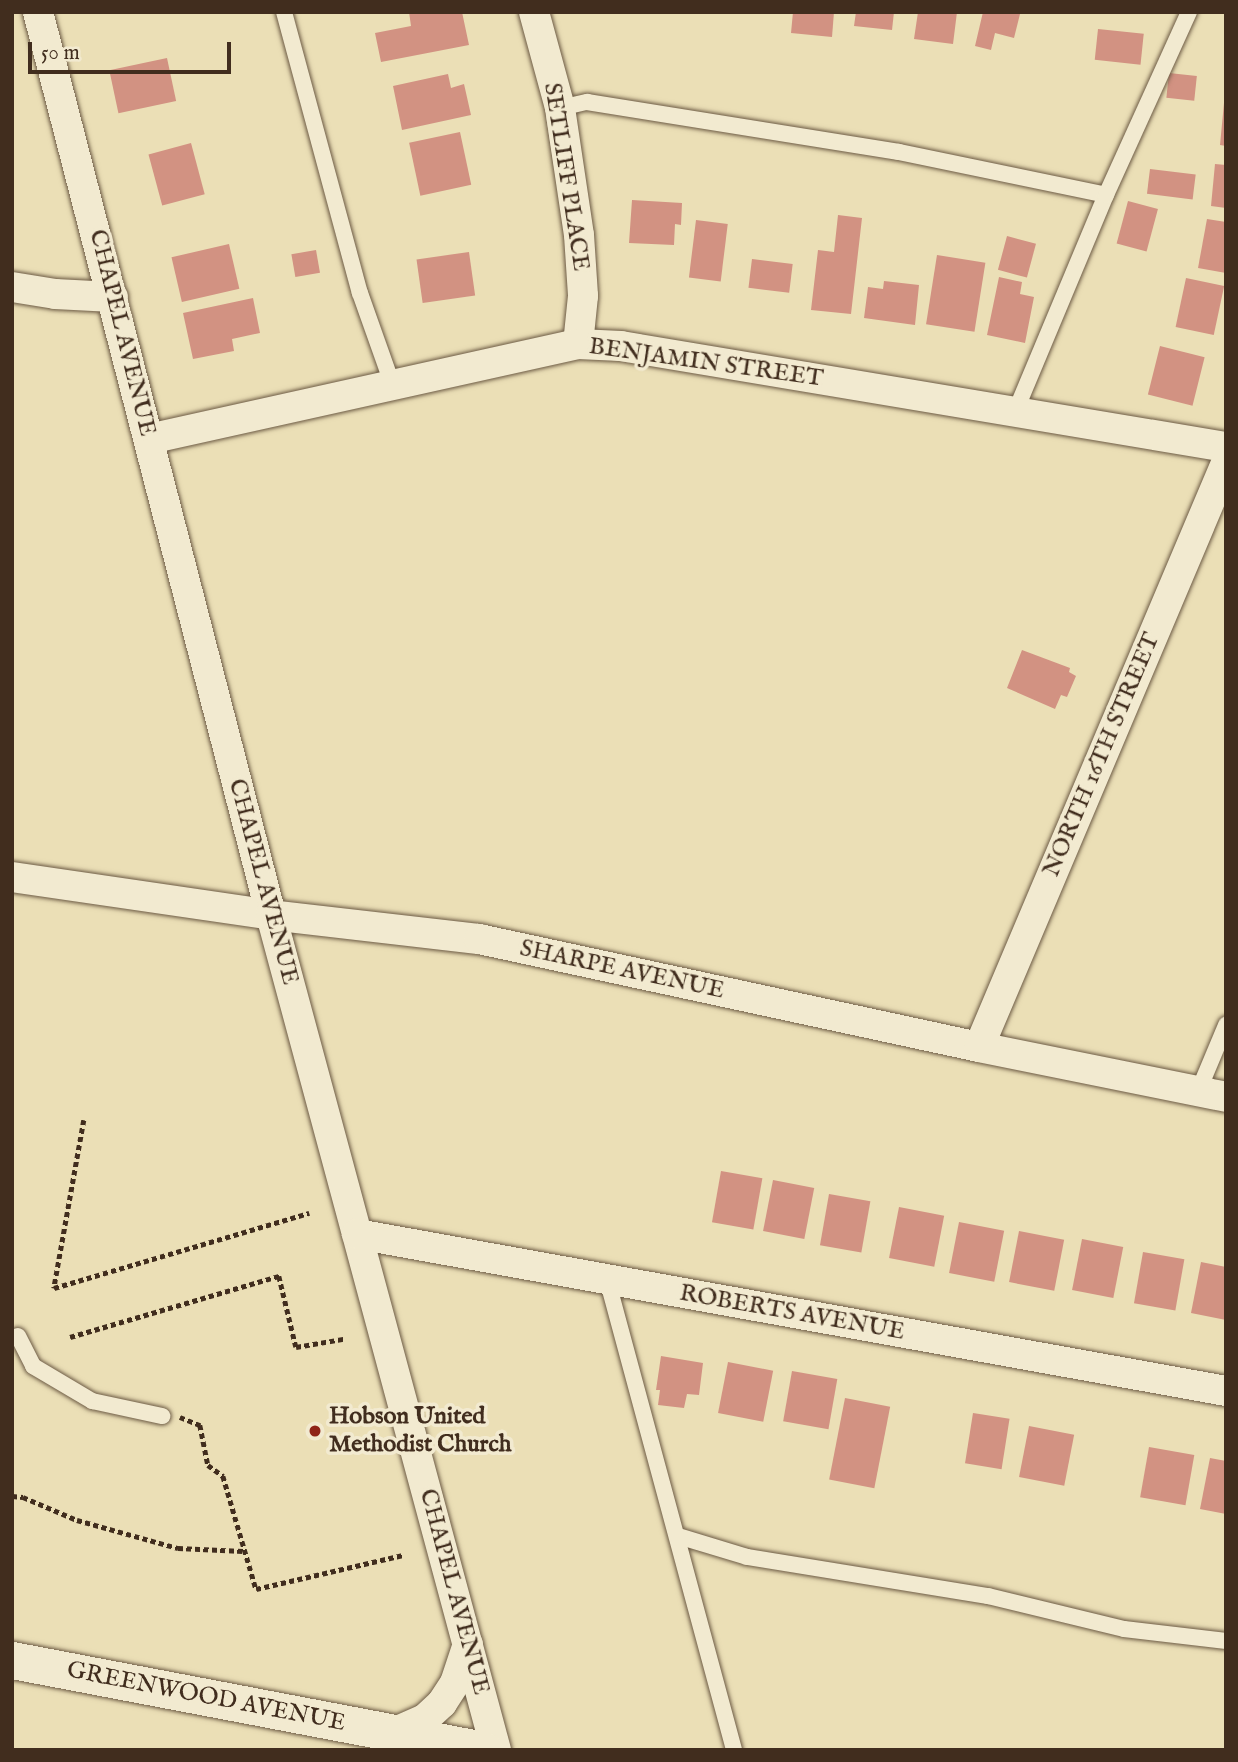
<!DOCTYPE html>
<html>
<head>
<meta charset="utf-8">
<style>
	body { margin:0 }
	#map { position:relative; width:1238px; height:1762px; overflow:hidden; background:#ebdfb6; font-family:"IM FELL English",serif }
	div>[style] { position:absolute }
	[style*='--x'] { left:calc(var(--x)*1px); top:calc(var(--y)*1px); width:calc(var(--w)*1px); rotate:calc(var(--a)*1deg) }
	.building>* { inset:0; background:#d29282; transform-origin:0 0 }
	.path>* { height:4.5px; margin-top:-2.25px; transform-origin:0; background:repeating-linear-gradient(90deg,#412d1e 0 5px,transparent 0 8.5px) }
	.roads { filter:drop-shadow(0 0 2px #6c5a44) drop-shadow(0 0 2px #6c5a44) }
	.service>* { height:16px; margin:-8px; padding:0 8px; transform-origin:8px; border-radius:8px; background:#f2ead0 }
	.minor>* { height:30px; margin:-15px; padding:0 15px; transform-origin:15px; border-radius:15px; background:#f2ead0 }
	.tertiary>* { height:37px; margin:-18.5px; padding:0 18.5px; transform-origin:18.5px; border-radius:18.5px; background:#f2ead0 }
	.dots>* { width:19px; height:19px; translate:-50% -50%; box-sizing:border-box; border:4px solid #f2ead0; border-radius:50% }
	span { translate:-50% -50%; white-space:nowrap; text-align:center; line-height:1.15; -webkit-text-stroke:7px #f2ead0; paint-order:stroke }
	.street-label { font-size:24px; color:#412d1e }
	.poi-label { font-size:24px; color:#412d1e; font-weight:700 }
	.left { translate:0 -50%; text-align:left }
	.frame { position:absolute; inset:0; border:14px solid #412d1e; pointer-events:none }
	.scale { position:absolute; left:28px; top:42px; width:203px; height:32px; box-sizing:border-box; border:4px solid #412d1e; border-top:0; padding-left:9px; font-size:21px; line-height:24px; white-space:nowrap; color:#412d1e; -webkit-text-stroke:5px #f2ead0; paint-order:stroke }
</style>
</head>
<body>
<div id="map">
	<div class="building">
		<i style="clip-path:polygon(409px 12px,462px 12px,469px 45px,381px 62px,375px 33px,411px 26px)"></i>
		<i style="clip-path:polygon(793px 12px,834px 12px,832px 37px,791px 33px)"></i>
		<i style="clip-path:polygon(856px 12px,894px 12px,892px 30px,854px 26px)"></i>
		<i style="clip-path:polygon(918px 12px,957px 12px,953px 44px,914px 39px)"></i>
		<i style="clip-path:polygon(983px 12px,1020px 14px,1014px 38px,995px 33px,991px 50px,975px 46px)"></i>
		<i style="left:1098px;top:29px;width:46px;height:31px;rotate:6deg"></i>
		<i style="left:167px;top:58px;width:44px;height:59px;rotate:78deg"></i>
		<i style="left:1169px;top:73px;width:28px;height:25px;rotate:6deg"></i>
		<i style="clip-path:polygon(448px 74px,451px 88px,464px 84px,471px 115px,402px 130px,393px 86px)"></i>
		<i style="clip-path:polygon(1224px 103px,1226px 103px,1226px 146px,1220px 145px)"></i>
		<i style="left:460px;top:132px;width:54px;height:52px;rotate:78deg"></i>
		<i style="left:191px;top:143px;width:53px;height:44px;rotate:75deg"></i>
		<i style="clip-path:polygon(1215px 164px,1226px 165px,1226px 208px,1211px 206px)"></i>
		<i style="left:1150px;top:169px;width:46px;height:25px;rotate:7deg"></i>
		<i style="clip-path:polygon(632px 200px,682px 203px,681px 225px,675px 224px,674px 245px,629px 243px)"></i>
		<i style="left:1128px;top:201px;width:31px;height:44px;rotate:15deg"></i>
		<i style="clip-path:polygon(838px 215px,862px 218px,851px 314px,811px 310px,818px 250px,834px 252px)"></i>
		<i style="clip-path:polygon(1207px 219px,1226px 222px,1226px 273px,1198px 268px)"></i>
		<i style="left:696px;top:220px;width:32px;height:58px;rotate:7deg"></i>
		<i style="left:1007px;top:236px;width:30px;height:35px;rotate:15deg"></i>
		<i style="left:229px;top:244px;width:46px;height:59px;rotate:77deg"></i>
		<i style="left:316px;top:250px;width:23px;height:25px;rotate:80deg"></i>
		<i style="left:469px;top:252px;width:44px;height:53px;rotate:82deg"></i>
		<i style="left:937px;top:255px;width:49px;height:70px;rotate:9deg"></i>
		<i style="left:752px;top:259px;width:41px;height:29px;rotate:7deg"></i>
		<i style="clip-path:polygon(999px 277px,1022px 282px,1020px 294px,1034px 297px,1025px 343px,987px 335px)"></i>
		<i style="left:1186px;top:278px;width:39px;height:50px;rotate:12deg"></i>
		<i style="clip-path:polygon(884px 281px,919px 285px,915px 325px,864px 318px,868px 287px,883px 289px)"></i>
		<i style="clip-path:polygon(253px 298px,260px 333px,232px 339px,234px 351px,193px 359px,183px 313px)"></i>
		<i style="left:1160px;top:346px;width:46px;height:50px;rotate:14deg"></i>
		<i style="clip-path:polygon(1022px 650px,1070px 668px,1069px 672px,1076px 676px,1067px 697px,1061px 695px,1055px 709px,1007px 688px)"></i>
		<i style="left:721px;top:1171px;width:42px;height:52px;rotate:10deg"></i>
		<i style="left:773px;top:1180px;width:42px;height:52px;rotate:11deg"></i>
		<i style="left:829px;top:1194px;width:42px;height:52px;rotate:10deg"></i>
		<i style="left:899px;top:1207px;width:46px;height:52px;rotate:11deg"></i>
		<i style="left:959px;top:1222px;width:46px;height:52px;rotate:11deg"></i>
		<i style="left:1019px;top:1231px;width:46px;height:52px;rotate:11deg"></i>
		<i style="left:1082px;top:1239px;width:42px;height:52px;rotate:11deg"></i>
		<i style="left:1143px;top:1252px;width:42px;height:52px;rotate:10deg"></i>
		<i style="clip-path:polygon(1201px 1262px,1226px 1267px,1226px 1320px,1191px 1313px)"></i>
		<i style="clip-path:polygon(661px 1356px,703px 1363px,699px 1395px,687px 1394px,684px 1408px,658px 1405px,660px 1390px,656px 1390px)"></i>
		<i style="left:728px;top:1362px;width:46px;height:52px;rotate:11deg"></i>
		<i style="left:792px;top:1371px;width:46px;height:51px;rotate:10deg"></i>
		<i style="left:845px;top:1398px;width:46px;height:83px;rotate:11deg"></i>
		<i style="left:973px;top:1413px;width:37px;height:51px;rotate:9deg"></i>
		<i style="left:1029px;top:1426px;width:46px;height:52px;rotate:11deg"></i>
		<i style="left:1149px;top:1447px;width:46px;height:51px;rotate:10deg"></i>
		<i style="clip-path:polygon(1210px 1458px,1226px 1461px,1226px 1514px,1200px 1509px)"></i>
	</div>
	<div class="path">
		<i style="--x:84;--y:1120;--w:171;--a:100.1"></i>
		<i style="--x:54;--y:1288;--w:266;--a:-16.4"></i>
		<i style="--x:70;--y:1337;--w:218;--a:-16.3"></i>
		<i style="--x:279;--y:1276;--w:73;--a:76.5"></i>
		<i style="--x:296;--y:1347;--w:48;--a:-9.7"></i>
		<i style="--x:180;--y:1417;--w:22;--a:22"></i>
		<i style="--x:200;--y:1425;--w:41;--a:78.7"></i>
		<i style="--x:208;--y:1465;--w:19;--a:36"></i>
		<i style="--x:223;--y:1476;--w:118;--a:73.7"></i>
		<i style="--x:256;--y:1589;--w:151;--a:-13"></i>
		<i style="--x:12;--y:1496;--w:11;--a:5"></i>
		<i style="--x:23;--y:1497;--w:59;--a:23.1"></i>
		<i style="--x:77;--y:1520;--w:105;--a:15.5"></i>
		<i style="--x:178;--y:1548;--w:65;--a:2.6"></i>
	</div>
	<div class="roads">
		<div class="service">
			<i style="--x:284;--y:12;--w:291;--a:74.9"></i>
			<i style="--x:360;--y:293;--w:99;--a:70.5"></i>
			<i style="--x:560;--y:108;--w:28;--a:-13"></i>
			<i style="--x:587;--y:102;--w:316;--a:9.1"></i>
			<i style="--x:899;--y:152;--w:211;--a:11.7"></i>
			<i style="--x:1016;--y:410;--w:233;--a:-67.3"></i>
			<i style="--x:1106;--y:195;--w:201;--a:-65.6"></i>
			<i style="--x:1198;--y:1092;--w:73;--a:-67.3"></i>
			<i style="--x:607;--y:1279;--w:488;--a:74.9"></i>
			<i style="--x:18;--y:1336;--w:34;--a:63"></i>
			<i style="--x:33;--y:1366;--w:69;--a:30.7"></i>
			<i style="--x:92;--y:1401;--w:72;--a:12.1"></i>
			<i style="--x:678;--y:1536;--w:72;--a:16.9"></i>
			<i style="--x:747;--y:1557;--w:244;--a:9.2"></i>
			<i style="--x:988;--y:1596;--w:140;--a:13.6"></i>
			<i style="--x:1124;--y:1629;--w:103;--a:6.7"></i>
		</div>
		<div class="minor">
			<i style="--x:38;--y:12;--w:933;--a:75.53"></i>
			<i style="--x:271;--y:915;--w:865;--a:74.92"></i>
			<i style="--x:534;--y:12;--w:99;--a:74.8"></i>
			<i style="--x:560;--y:108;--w:128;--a:81.5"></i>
			<i style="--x:579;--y:235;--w:61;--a:86.2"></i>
			<i style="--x:583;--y:296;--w:48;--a:95.9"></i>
			<i style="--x:12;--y:287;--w:44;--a:9.2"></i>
			<i style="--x:55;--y:294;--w:58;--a:3"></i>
			<i style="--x:149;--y:439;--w:439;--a:-12.5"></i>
			<i style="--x:578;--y:344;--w:43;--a:2.7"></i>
			<i style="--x:621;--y:346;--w:613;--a:9.48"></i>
			<i style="--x:12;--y:877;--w:262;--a:8.3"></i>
			<i style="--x:271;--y:915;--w:209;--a:6.6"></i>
			<i style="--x:479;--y:939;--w:512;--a:12.19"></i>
			<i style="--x:979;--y:1047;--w:252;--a:11.4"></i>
			<i style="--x:979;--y:1047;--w:634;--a:-67.07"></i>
			<i style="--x:357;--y:1234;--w:883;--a:10.24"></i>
			<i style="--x:393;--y:1733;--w:36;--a:-24"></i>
			<i style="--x:426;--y:1718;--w:22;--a:-43"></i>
			<i style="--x:442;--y:1703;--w:24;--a:-57"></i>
			<i style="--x:455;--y:1683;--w:41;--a:-71.6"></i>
		</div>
		<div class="tertiary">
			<i style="--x:12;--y:1660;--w:480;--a:10.8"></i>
		</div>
	</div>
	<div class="dots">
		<i style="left:315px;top:1431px;background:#8f2418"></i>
	</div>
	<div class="street-label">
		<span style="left:566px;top:177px;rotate:81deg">SETLIFF PLACE</span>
		<span style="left:122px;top:333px;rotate:76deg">CHAPEL AVENUE</span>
		<span style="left:706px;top:363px;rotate:8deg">BENJAMIN STREET</span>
		<span style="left:1102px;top:755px;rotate:-67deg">NORTH 16TH STREET</span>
		<span style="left:263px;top:882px;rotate:75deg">CHAPEL AVENUE</span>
		<span style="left:622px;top:970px;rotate:12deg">SHARPE AVENUE</span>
		<span style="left:792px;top:1313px;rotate:10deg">ROBERTS AVENUE</span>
		<span style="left:454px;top:1592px;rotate:75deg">CHAPEL AVENUE</span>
		<span style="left:206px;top:1697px;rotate:11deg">GREENWOOD AVENUE</span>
	</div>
	<div class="poi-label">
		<span class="left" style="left:329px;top:1431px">Hobson United<br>Methodist Church</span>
	</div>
	<div class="frame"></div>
	<div class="scale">50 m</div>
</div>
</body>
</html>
